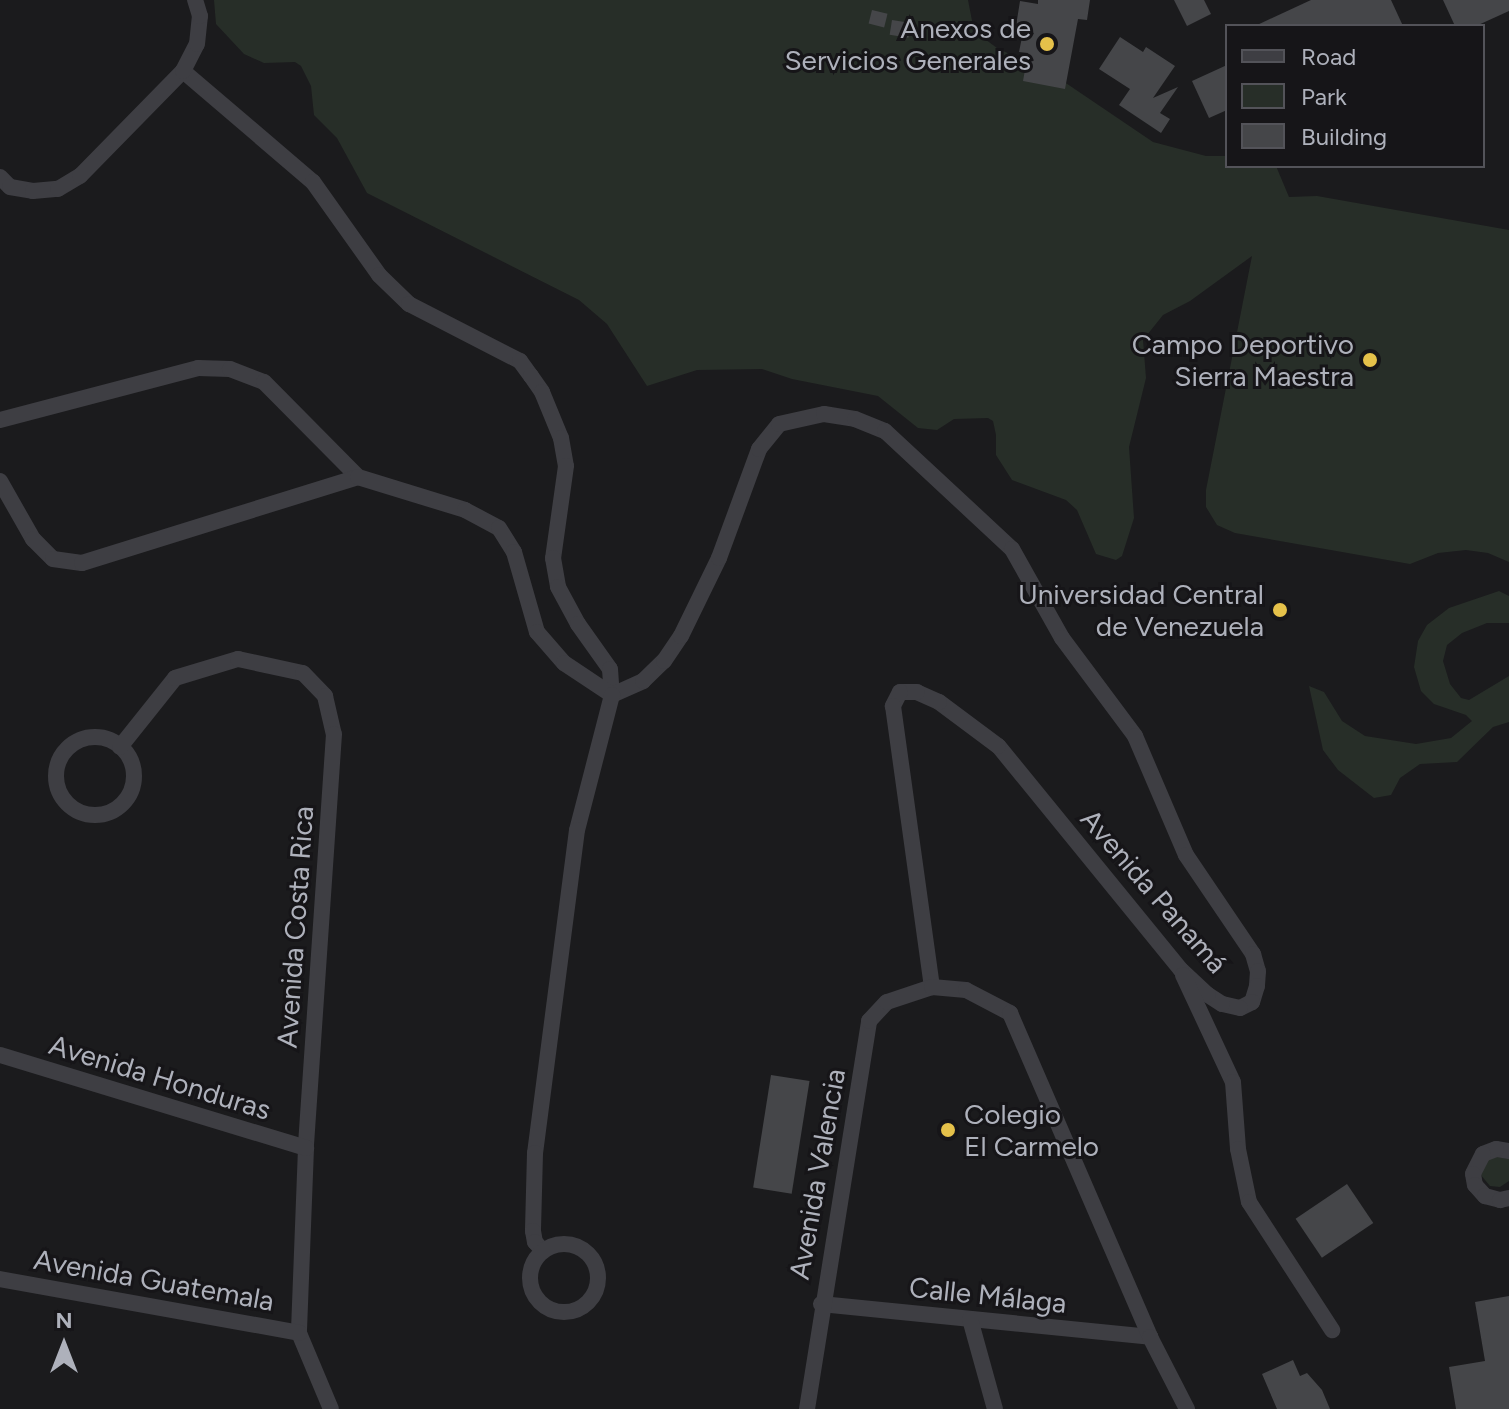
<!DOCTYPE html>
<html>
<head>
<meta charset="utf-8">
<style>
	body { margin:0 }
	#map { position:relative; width:1509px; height:1409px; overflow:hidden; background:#1b1b1d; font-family:Figtree,sans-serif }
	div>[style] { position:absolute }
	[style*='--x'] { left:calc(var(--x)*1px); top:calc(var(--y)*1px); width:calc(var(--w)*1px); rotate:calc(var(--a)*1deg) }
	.green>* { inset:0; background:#272e28 }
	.building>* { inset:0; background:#454649; transform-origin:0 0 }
	.minor>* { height:16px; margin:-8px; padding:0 8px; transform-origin:8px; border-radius:8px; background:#3e3e43 }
	.minor>.ring { margin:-8px; padding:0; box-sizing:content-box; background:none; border:16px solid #3e3e43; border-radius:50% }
	.dots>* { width:22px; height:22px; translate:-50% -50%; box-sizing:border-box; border:4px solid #161518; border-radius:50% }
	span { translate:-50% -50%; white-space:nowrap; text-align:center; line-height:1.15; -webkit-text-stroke:6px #161518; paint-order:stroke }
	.poi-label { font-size:28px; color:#aeb1bb }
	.right { translate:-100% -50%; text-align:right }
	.left { translate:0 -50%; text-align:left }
	.street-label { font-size:28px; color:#aeb1bb }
	.legend { position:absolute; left:1225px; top:24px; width:260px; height:144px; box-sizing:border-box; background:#161518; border:2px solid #535359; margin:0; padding:10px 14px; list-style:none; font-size:24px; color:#aeb1bb }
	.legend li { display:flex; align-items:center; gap:16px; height:40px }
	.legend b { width:40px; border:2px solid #535359 }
	.north { position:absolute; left:24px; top:1305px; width:80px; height:80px; -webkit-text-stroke:6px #161518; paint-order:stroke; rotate:0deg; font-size:22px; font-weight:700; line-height:32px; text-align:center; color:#aeb1bb }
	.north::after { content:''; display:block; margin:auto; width:28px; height:36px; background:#aeb1bb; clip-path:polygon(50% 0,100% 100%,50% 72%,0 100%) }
</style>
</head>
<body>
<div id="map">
	<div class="green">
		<i style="clip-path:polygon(214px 0,968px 0,974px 31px,997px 48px,1054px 75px,1153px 142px,1206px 156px,1227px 156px,1227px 166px,1276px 166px,1289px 197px,1317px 196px,1509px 230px,1509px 562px,1488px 553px,1466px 550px,1438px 553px,1410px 564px,1235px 533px,1217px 525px,1206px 507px,1206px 490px,1252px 256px,1190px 301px,1163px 315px,1143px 340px,1146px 378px,1129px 447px,1134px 518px,1122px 556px,1116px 560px,1096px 554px,1077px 510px,1066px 500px,1012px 480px,996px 455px,996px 435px,993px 421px,988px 418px,954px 419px,937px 430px,918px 428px,878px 396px,792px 379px,762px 369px,697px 370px,647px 386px,607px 324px,579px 300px,367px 193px,337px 138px,314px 115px,311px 86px,301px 66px,295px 62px,264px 63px,244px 54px,216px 24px)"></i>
		<i style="clip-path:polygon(1499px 591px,1509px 596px,1509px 623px,1487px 623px,1462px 633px,1447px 645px,1443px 661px,1450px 684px,1461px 698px,1469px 700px,1509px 676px,1509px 722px,1493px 727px,1457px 762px,1420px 764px,1400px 778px,1391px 795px,1374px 798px,1338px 770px,1323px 750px,1309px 686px,1324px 692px,1342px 721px,1365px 736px,1416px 744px,1451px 738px,1472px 721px,1466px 715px,1434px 704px,1421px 691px,1414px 667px,1418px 641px,1427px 625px,1449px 608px)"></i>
		<i style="clip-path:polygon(1488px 1155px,1509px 1159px,1509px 1181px,1500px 1187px,1490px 1186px,1480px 1174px)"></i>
	</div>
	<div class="building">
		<i style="clip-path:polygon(1038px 0,1090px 0,1087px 20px,1078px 19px,1065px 89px,1023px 81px,1028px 53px,1019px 52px,1024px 27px,1016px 26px,1020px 1px,1038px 4px)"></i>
		<i style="clip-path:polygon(1174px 0,1204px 0,1211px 14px,1187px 26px)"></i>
		<i style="clip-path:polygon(1311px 0,1391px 0,1403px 26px,1255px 26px)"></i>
		<i style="clip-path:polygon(1443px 0,1509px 0,1509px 11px,1476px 26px,1455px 26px)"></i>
		<i style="left:872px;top:10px;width:16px;height:14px;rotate:14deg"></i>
		<i style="left:892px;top:20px;width:19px;height:15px;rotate:9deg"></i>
		<i style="clip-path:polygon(1120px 37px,1143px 52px,1146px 47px,1175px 66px,1153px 98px,1178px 87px,1160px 113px,1170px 119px,1161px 133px,1119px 105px,1130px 89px,1099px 69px)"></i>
		<i style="clip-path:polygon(1227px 65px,1227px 110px,1209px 118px,1192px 81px)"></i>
		<i style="left:771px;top:1075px;width:39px;height:114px;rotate:9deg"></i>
		<i style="left:1347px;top:1184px;width:47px;height:62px;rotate:56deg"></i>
		<i style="clip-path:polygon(1509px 1296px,1509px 1409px,1456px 1409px,1449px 1367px,1485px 1361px,1475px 1302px)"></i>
		<i style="clip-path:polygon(1293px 1360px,1300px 1376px,1307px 1373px,1322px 1390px,1330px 1409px,1277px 1409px,1262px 1374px)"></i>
	</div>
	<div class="minor">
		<i style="--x:183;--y:71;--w:171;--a:40.5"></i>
		<i style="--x:313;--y:182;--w:114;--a:54.6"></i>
		<i style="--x:379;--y:275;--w:42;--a:44"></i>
		<i style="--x:409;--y:304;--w:125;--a:27.2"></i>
		<i style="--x:520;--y:361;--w:19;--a:54"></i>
		<i style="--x:531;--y:376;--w:19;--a:55"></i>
		<i style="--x:542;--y:392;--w:50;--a:67.6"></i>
		<i style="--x:561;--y:438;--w:28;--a:80"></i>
		<i style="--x:566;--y:466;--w:93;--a:98"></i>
		<i style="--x:553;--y:558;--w:29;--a:80"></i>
		<i style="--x:558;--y:587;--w:42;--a:61.6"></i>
		<i style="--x:578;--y:624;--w:55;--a:54.6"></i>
		<i style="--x:610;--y:669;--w:26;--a:86"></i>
		<i style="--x:612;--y:695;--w:34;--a:-24"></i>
		<i style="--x:643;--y:681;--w:29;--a:-44"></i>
		<i style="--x:664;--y:661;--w:30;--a:-56"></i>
		<i style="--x:681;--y:636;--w:87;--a:-64"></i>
		<i style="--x:719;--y:558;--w:116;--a:-69.8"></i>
		<i style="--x:759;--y:449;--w:32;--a:-51"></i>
		<i style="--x:779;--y:424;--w:46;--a:-12.5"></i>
		<i style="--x:824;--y:414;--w:31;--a:9"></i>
		<i style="--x:855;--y:419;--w:32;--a:22"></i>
		<i style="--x:885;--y:431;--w:173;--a:42.9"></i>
		<i style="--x:1012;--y:549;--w:102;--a:60.7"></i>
		<i style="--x:1062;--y:638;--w:122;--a:53.3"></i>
		<i style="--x:1135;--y:736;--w:129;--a:66.8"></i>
		<i style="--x:1186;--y:855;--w:120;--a:55.9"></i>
		<i style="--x:1253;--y:954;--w:18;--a:74"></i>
		<i style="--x:1258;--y:971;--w:15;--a:94"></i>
		<i style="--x:1257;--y:986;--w:17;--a:107"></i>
		<i style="--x:1252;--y:1002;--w:13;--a:153"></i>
		<i style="--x:1240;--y:1008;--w:18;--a:-167"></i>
		<i style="--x:1222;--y:1004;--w:17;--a:-147"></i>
		<i style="--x:1208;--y:995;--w:37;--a:-137"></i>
		<i style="--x:1181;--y:970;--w:289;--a:-129.2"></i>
		<i style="--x:998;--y:746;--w:74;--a:-143.3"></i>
		<i style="--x:939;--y:702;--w:24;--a:-156"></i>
		<i style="--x:917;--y:692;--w:17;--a:180"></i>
		<i style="--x:900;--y:692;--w:16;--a:117"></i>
		<i style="--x:893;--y:706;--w:284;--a:82.1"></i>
		<i style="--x:0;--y:177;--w:14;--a:45"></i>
		<i style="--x:10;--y:187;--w:23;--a:10"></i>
		<i style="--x:33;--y:191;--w:25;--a:-5"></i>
		<i style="--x:58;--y:189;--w:26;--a:-31"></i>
		<i style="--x:80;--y:176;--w:147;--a:-45.6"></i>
		<i style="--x:183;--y:71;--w:30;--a:-63"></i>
		<i style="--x:197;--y:44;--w:28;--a:-84"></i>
		<i style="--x:200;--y:16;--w:17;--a:-107"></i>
		<i style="--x:0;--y:420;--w:205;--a:-14.7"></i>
		<i style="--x:198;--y:368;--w:32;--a:2"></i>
		<i style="--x:230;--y:369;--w:36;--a:21"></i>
		<i style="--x:264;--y:382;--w:134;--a:45.3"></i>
		<i style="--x:0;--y:481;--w:67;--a:60.4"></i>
		<i style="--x:33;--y:539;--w:28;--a:45"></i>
		<i style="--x:53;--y:559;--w:29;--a:8"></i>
		<i style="--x:82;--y:563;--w:289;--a:-17.3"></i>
		<i style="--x:358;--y:477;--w:112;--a:17.1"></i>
		<i style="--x:465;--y:510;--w:38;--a:28"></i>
		<i style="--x:499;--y:528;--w:28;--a:58"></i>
		<i style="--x:514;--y:552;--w:83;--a:74"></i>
		<i style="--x:537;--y:632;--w:41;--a:48.9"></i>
		<i style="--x:564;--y:663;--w:58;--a:33.7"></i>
		<i style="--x:612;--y:695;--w:139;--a:104.5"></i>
		<i style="--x:577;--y:830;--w:326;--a:97.4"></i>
		<i style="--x:535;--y:1153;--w:78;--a:91.5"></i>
		<i style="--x:533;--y:1231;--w:11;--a:80"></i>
		<i style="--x:535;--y:1242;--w:12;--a:48"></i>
		<i class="ring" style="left:56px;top:737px;width:62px;height:62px"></i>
		<i style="--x:120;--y:747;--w:88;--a:-51.4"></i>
		<i style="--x:175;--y:678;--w:66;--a:-16.8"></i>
		<i style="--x:238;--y:659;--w:66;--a:12.2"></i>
		<i style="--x:303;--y:673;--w:32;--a:46"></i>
		<i style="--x:325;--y:696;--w:39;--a:77"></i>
		<i style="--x:334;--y:734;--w:415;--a:93.9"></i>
		<i style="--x:306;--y:1148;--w:185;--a:92.2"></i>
		<i style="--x:299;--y:1333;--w:82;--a:67.2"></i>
		<i style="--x:1183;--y:975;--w:118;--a:65"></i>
		<i style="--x:1233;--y:1082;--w:67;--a:85.7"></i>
		<i style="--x:1238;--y:1149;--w:54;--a:78.3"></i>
		<i style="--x:1249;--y:1202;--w:153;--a:57"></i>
		<i style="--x:0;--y:1055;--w:320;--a:16.9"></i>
		<i style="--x:1509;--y:1151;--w:13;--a:-171"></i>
		<i style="--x:1496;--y:1149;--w:14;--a:159"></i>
		<i style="--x:1483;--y:1154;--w:22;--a:117"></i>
		<i style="--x:1473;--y:1174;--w:11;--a:80"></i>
		<i style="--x:1475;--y:1185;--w:15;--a:48"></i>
		<i style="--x:1485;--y:1196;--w:16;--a:15"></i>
		<i style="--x:1500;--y:1200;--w:9;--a:-13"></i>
		<i class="ring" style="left:530px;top:1244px;width:52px;height:52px"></i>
		<i style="--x:0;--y:1279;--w:304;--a:10.2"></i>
		<i style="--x:821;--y:1304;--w:331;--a:5.7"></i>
		<i style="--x:970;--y:1319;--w:93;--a:74.5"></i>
		<i style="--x:807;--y:1409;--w:393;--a:-80.9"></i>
		<i style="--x:869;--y:1021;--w:26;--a:-47"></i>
		<i style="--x:887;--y:1002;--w:47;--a:-18.4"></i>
		<i style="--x:932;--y:987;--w:34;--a:5"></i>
		<i style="--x:966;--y:990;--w:50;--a:27.6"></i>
		<i style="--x:1010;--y:1013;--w:353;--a:66.6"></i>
		<i style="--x:1150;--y:1337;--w:81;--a:62.8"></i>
	</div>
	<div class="dots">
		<i style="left:1047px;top:44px;background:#e5c14a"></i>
		<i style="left:1370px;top:360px;background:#e5c14a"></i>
		<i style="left:1280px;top:610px;background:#e5c14a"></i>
		<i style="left:948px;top:1130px;background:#e5c14a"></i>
	</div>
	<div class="poi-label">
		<span class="right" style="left:1031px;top:44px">Anexos de<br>Servicios Generales</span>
		<span class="right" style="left:1354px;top:360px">Campo Deportivo<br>Sierra Maestra</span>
		<span class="right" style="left:1264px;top:610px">Universidad Central<br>de Venezuela</span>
		<span class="left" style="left:964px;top:1130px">Colegio<br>El Carmelo</span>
	</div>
	<div class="street-label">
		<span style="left:1154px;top:891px;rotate:49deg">Avenida Panamá</span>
		<span style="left:295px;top:927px;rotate:-86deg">Avenida Costa Rica</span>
		<span style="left:160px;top:1077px;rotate:17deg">Avenida Honduras</span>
		<span style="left:817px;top:1174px;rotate:-80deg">Avenida Valencia</span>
		<span style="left:154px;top:1280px;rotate:10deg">Avenida Guatemala</span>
		<span style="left:988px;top:1295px;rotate:6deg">Calle Málaga</span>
	</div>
	<ul class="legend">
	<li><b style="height:10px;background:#3e3e43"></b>Road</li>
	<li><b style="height:22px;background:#272e28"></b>Park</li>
	<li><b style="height:22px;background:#454649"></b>Building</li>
	</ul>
	<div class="north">N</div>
</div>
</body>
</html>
